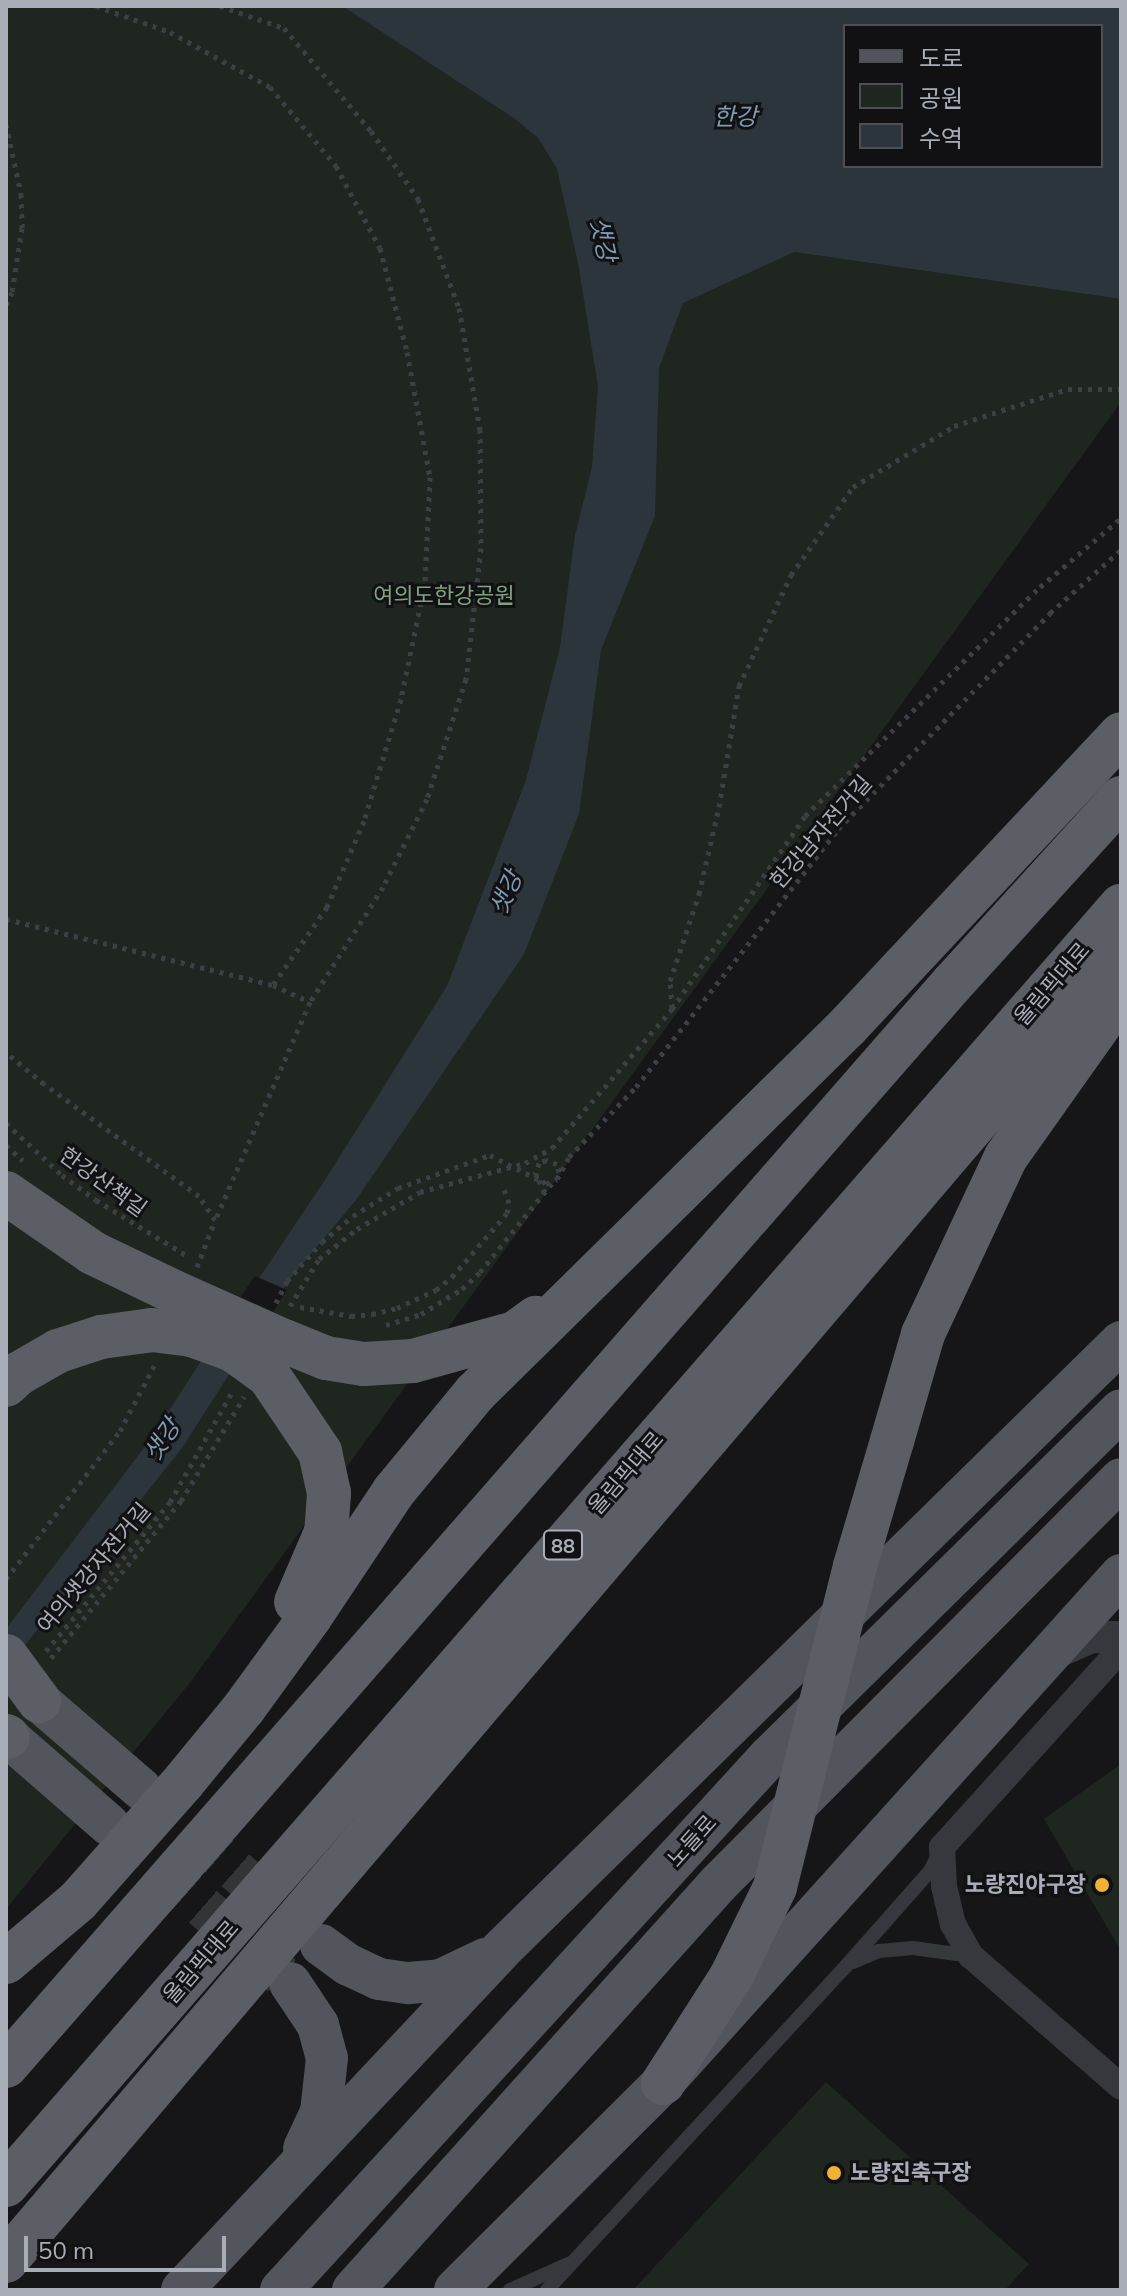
<!DOCTYPE html>
<html>
<head>
<meta charset="utf-8">
<style>
	body { margin:0 }
	#map { position:relative; width:1127px; height:2296px; overflow:hidden; background:#161618; font-family:Mulish,"Noto Sans KR",sans-serif }
	div>[style] { position:absolute }
	[style*='--x'] { left:calc(var(--x)*1px); top:calc(var(--y)*1px); width:calc(var(--w)*1px); rotate:calc(var(--a)*1deg) }
	.green>* { inset:0; background:#1e261f }
	.water>* { inset:0; background:#2c353c }
	.pier>* { inset:0; background:#161618 }
	.primary-tunnel>* { height:42px; margin-top:-21px; transform-origin:0; background:repeating-linear-gradient(90deg,#333438 0 42px,transparent 0 63px) }
	.path>* { height:5px; margin-top:-2.5px; transform-origin:0; background:repeating-linear-gradient(90deg,#3d3f44 0 4px,transparent 0 10px) }
	.service>* { height:14px; margin:-7px; padding:0 7px; transform-origin:7px; border-radius:7px; background:#37383d }
	.minor>* { height:26px; margin:-13px; padding:0 13px; transform-origin:13px; border-radius:13px; background:#37383d }
	.tertiary>* { height:32px; margin:-16px; padding:0 16px; transform-origin:16px; border-radius:16px; background:#37383d }
	.primary>* { height:42px; margin:-21px; padding:0 21px; transform-origin:21px; border-radius:21px; background:#53555c }
	.trunk>* { height:44px; margin:-22px; padding:0 22px; transform-origin:22px; border-radius:22px; background:#5b5e65 }
	.trunk-bridge>* { height:44px; margin:-22px; padding:0 22px; transform-origin:22px; border-radius:22px; background:#5b5e65 }
	.dots>* { width:22px; height:22px; translate:-50% -50%; box-sizing:border-box; border:4px solid #111113; border-radius:50% }
	span { translate:-50% -50%; white-space:nowrap; text-align:center; line-height:1.15; -webkit-text-stroke:6px #111113; paint-order:stroke }
	.shield-label span { padding:2px 6px; background:#111113; border:2px solid; border-radius:6px; -webkit-text-stroke-width:0 }
	.shield-label { font-size:20px; color:#a8adb8; font-weight:700 }
	.park-label { font-size:22px; color:#7fa381 }
	.street-label { font-size:22px; color:#a8adb8 }
	.poi-label { font-size:22px; color:#a8adb8; font-weight:700 }
	.right { translate:-100% -50%; text-align:right }
	.left { translate:0 -50%; text-align:left }
	.water-label { font-size:24px; color:#7f9bb3; font-style:italic }
	.frame { position:absolute; inset:0; border:8px solid #a8adb8; pointer-events:none }
	.legend { position:absolute; left:843px; top:24px; width:260px; height:144px; box-sizing:border-box; background:#111113; border:2px solid #4d4f55; margin:0; padding:10px 14px; list-style:none; font-size:24px; color:#a8adb8 }
	.legend li { display:flex; align-items:center; gap:16px; height:40px }
	.legend b { width:40px; border:2px solid #4d4f55 }
	.scale { position:absolute; left:24px; top:2236px; width:202px; height:36px; box-sizing:border-box; border:4px solid #a8adb8; border-top:0; padding-left:10px; font-size:24px; line-height:28px; white-space:nowrap; color:#a8adb8; -webkit-text-stroke:6px #111113; paint-order:stroke }
</style>
</head>
<body>
<div id="map">
	<div class="green">
		<i style="clip-path:polygon(6px 6px,342px 6px,515px 119px,538px 138px,557px 169px,794px 252px,1121px 299px,1121px 402px,192px 1680px,6px 1909px)"></i>
		<i style="clip-path:polygon(1121px 1764px,1121px 1951px,1044px 1819px)"></i>
		<i style="clip-path:polygon(826px 2082px,1029px 2264px,1005px 2290px,633px 2290px)"></i>
	</div>
	<div class="water">
		<i style="clip-path:polygon(evenodd,342px 6px,1121px 6px,1121px 299px,794px 252px,683px 303px,659px 368px,655px 516px,601px 650px,579px 814px,524px 954px,356px 1200px,290px 1279px,182px 1448px,6px 1669px,6px 1629px,150px 1440px,247px 1290px,262px 1274px,325px 1180px,447px 986px,526px 780px,560px 647px,575px 535px,592px 467px,598px 386px,578px 263px,557px 169px,538px 138px,515px 119px,342px 6px,845px 26px,1101px 26px,1101px 166px,845px 166px,845px 26px)"></i>
	</div>
	<div class="pier">
		<i style="clip-path:polygon(255px 1276px,287px 1290px,236px 1371px,200px 1355px)"></i>
	</div>
	<div class="primary-tunnel">
		<i style="--x:140;--y:1788;--w:194;--a:40.8"></i>
		<i style="--x:108;--y:1824;--w:242;--a:41.1"></i>
	</div>
	<div class="path">
		<i style="--x:96;--y:6;--w:78;--a:19.4"></i>
		<i style="--x:170;--y:32;--w:114;--a:28.8"></i>
		<i style="--x:270;--y:87;--w:103;--a:50.1"></i>
		<i style="--x:336;--y:166;--w:93;--a:61.8"></i>
		<i style="--x:380;--y:248;--w:107;--a:75.4"></i>
		<i style="--x:407;--y:352;--w:127;--a:79.6"></i>
		<i style="--x:430;--y:477;--w:106;--a:92.7"></i>
		<i style="--x:425;--y:583;--w:118;--a:101.7"></i>
		<i style="--x:401;--y:699;--w:127;--a:106.9"></i>
		<i style="--x:364;--y:821;--w:94;--a:113.3"></i>
		<i style="--x:327;--y:907;--w:95;--a:124.7"></i>
		<i style="--x:220;--y:6;--w:68;--a:19"></i>
		<i style="--x:284;--y:28;--w:135;--a:49.8"></i>
		<i style="--x:371;--y:131;--w:83;--a:55.3"></i>
		<i style="--x:418;--y:199;--w:116;--a:69.4"></i>
		<i style="--x:459;--y:308;--w:123;--a:80.2"></i>
		<i style="--x:480;--y:429;--w:119;--a:89.5"></i>
		<i style="--x:481;--y:548;--w:132;--a:96.5"></i>
		<i style="--x:466;--y:679;--w:126;--a:108"></i>
		<i style="--x:427;--y:799;--w:98;--a:116.6"></i>
		<i style="--x:383;--y:887;--w:136;--a:122.4"></i>
		<i style="--x:6;--y:124;--w:72;--a:77.9"></i>
		<i style="--x:21;--y:194;--w:34;--a:88"></i>
		<i style="--x:22;--y:228;--w:65;--a:98.9"></i>
		<i style="--x:12;--y:292;--w:15;--a:113"></i>
		<i style="--x:6;--y:919;--w:275;--a:13.9"></i>
		<i style="--x:273;--y:985;--w:41;--a:24.7"></i>
		<i style="--x:310;--y:1002;--w:238;--a:113.5"></i>
		<i style="--x:215;--y:1220;--w:29;--a:-124"></i>
		<i style="--x:199;--y:1196;--w:191;--a:-144.1"></i>
		<i style="--x:44;--y:1084;--w:50;--a:-139.9"></i>
		<i style="--x:672;--y:1008;--w:27;--a:-94"></i>
		<i style="--x:670;--y:981;--w:92;--a:-71.6"></i>
		<i style="--x:699;--y:894;--w:89;--a:-77.1"></i>
		<i style="--x:719;--y:807;--w:123;--a:-80.6"></i>
		<i style="--x:739;--y:686;--w:123;--a:-64.9"></i>
		<i style="--x:791;--y:575;--w:108;--a:-54.8"></i>
		<i style="--x:853;--y:487;--w:118;--a:-31.1"></i>
		<i style="--x:954;--y:426;--w:120;--a:-18"></i>
		<i style="--x:1068;--y:389;--w:53;--a:0"></i>
		<i style="--x:6;--y:1123;--w:76;--a:42.9"></i>
		<i style="--x:62;--y:1175;--w:42;--a:36.3"></i>
		<i style="--x:96;--y:1200;--w:109;--a:31.5"></i>
		<i style="--x:6;--y:1145;--w:23;--a:43"></i>
		<i style="--x:559;--y:1172;--w:8;--a:-104"></i>
		<i style="--x:557;--y:1164;--w:12;--a:-160"></i>
		<i style="--x:546;--y:1160;--w:8;--a:157"></i>
		<i style="--x:539;--y:1163;--w:12;--a:110"></i>
		<i style="--x:535;--y:1174;--w:15;--a:42"></i>
		<i style="--x:546;--y:1184;--w:12;--a:-24"></i>
		<i style="--x:557;--y:1179;--w:25;--a:-61"></i>
		<i style="--x:569;--y:1157;--w:97;--a:-46.3"></i>
		<i style="--x:636;--y:1087;--w:328;--a:-51.9"></i>
		<i style="--x:838;--y:829;--w:303;--a:-45.5"></i>
		<i style="--x:1050;--y:613;--w:95;--a:-41.6"></i>
		<i style="--x:197;--y:1267;--w:50;--a:-69"></i>
		<i style="--x:276;--y:1303;--w:25;--a:-63"></i>
		<i style="--x:287;--y:1281;--w:52;--a:-48.1"></i>
		<i style="--x:322;--y:1242;--w:40;--a:-40"></i>
		<i style="--x:353;--y:1216;--w:53;--a:-31.9"></i>
		<i style="--x:398;--y:1188;--w:98;--a:-19.7"></i>
		<i style="--x:490;--y:1155;--w:55;--a:27"></i>
		<i style="--x:539;--y:1180;--w:14;--a:65"></i>
		<i style="--x:290;--y:1306;--w:55;--a:-58.3"></i>
		<i style="--x:319;--y:1259;--w:48;--a:-38.3"></i>
		<i style="--x:357;--y:1229;--w:73;--a:-30.4"></i>
		<i style="--x:420;--y:1192;--w:109;--a:-15.4"></i>
		<i style="--x:525;--y:1163;--w:31;--a:-29"></i>
		<i style="--x:552;--y:1148;--w:184;--a:-49.2"></i>
		<i style="--x:672;--y:1009;--w:234;--a:-55.4"></i>
		<i style="--x:805;--y:816;--w:328;--a:-44.3"></i>
		<i style="--x:1040;--y:587;--w:106;--a:-40.4"></i>
		<i style="--x:300;--y:1307;--w:52;--a:10"></i>
		<i style="--x:351;--y:1316;--w:21;--a:-5"></i>
		<i style="--x:372;--y:1314;--w:26;--a:-13"></i>
		<i style="--x:397;--y:1308;--w:43;--a:-24.8"></i>
		<i style="--x:436;--y:1290;--w:21;--a:-39"></i>
		<i style="--x:452;--y:1277;--w:84;--a:-49.3"></i>
		<i style="--x:507;--y:1213;--w:10;--a:-79"></i>
		<i style="--x:509;--y:1203;--w:20;--a:-110"></i>
		<i style="--x:386;--y:1325;--w:37;--a:-17"></i>
		<i style="--x:421;--y:1314;--w:48;--a:-31.4"></i>
		<i style="--x:462;--y:1289;--w:25;--a:-43"></i>
		<i style="--x:480;--y:1272;--w:116;--a:-51"></i>
		<i style="--x:6;--y:1579;--w:187;--a:-52.4"></i>
		<i style="--x:120;--y:1431;--w:76;--a:-62.4"></i>
		<i style="--x:46;--y:1651;--w:194;--a:-50.2"></i>
		<i style="--x:170;--y:1502;--w:129;--a:-60.6"></i>
		<i style="--x:51;--y:1658;--w:204;--a:-50.4"></i>
		<i style="--x:181;--y:1501;--w:122;--a:-58.8"></i>
	</div>
	<div class="service">
		<i style="--x:853;--y:1962;--w:28;--a:-23"></i>
		<i style="--x:879;--y:1951;--w:34;--a:-5"></i>
		<i style="--x:913;--y:1948;--w:59;--a:7.9"></i>
		<i style="--x:510;--y:2290;--w:64;--a:-24.1"></i>
		<i style="--x:547;--y:2290;--w:441;--a:-47.3"></i>
		<i style="--x:846;--y:1966;--w:127;--a:-48.5"></i>
		<i style="--x:930;--y:1871;--w:16;--a:-63"></i>
	</div>
	<div class="minor">
		<i style="--x:1121;--y:1649;--w:267;--a:132.1"></i>
		<i style="--x:942;--y:1847;--w:39;--a:87"></i>
		<i style="--x:944;--y:1886;--w:39;--a:77"></i>
		<i style="--x:953;--y:1924;--w:37;--a:61"></i>
		<i style="--x:971;--y:1956;--w:199;--a:41.1"></i>
	</div>
	<div class="tertiary">
		<i style="--x:1055;--y:1653;--w:40;--a:-23.4"></i>
		<i style="--x:1092;--y:1637;--w:29;--a:0"></i>
	</div>
	<div class="primary">
		<i style="--x:39;--y:1701;--w:133;--a:40.7"></i>
		<i style="--x:6;--y:1735;--w:135;--a:41.1"></i>
		<i style="--x:321;--y:1945;--w:34;--a:36"></i>
		<i style="--x:349;--y:1965;--w:33;--a:25"></i>
		<i style="--x:379;--y:1979;--w:30;--a:8"></i>
		<i style="--x:409;--y:1983;--w:32;--a:-5"></i>
		<i style="--x:441;--y:1980;--w:49;--a:-25.5"></i>
		<i style="--x:290;--y:1983;--w:50;--a:56.3"></i>
		<i style="--x:318;--y:2025;--w:34;--a:75"></i>
		<i style="--x:327;--y:2058;--w:54;--a:96.3"></i>
		<i style="--x:321;--y:2112;--w:40;--a:115"></i>
		<i style="--x:182;--y:2290;--w:465;--a:-46.8"></i>
		<i style="--x:500;--y:1951;--w:870;--a:-44.44"></i>
		<i style="--x:281;--y:2290;--w:723;--a:-47.52"></i>
		<i style="--x:769;--y:1757;--w:494;--a:-44.6"></i>
		<i style="--x:353;--y:2290;--w:546;--a:-48.04"></i>
		<i style="--x:718;--y:1884;--w:571;--a:-45.14"></i>
		<i style="--x:455;--y:2290;--w:293;--a:-44.9"></i>
		<i style="--x:663;--y:2083;--w:684;--a:-47.96"></i>
	</div>
	<div class="trunk">
		<i style="--x:6;--y:1193;--w:106;--a:34.6"></i>
		<i style="--x:93;--y:1253;--w:88;--a:25.7"></i>
		<i style="--x:284;--y:1341;--w:45;--a:22"></i>
		<i style="--x:326;--y:1358;--w:38;--a:9"></i>
		<i style="--x:364;--y:1364;--w:49;--a:-3.5"></i>
		<i style="--x:413;--y:1361;--w:106;--a:-15.4"></i>
		<i style="--x:515;--y:1333;--w:26;--a:-36"></i>
		<i style="--x:269;--y:1376;--w:92;--a:56.1"></i>
		<i style="--x:320;--y:1452;--w:42;--a:77.6"></i>
		<i style="--x:329;--y:1493;--w:39;--a:94"></i>
		<i style="--x:326;--y:1532;--w:76;--a:113.2"></i>
		<i style="--x:6;--y:1385;--w:16;--a:-43"></i>
		<i style="--x:18;--y:1374;--w:46;--a:-29.9"></i>
		<i style="--x:58;--y:1351;--w:45;--a:-18"></i>
		<i style="--x:101;--y:1337;--w:51;--a:-7.8"></i>
		<i style="--x:892;--y:1441;--w:111;--a:-73.8"></i>
		<i style="--x:923;--y:1334;--w:195;--a:-64.9"></i>
		<i style="--x:1006;--y:1157;--w:194;--a:-54.7"></i>
		<i style="--x:6;--y:1736;--w:2;--a:27"></i>
		<i style="--x:6;--y:1962;--w:94;--a:-40.3"></i>
		<i style="--x:78;--y:1901;--w:160;--a:-48.5"></i>
		<i style="--x:184;--y:1781;--w:94;--a:-50.6"></i>
		<i style="--x:244;--y:1708;--w:112;--a:-54"></i>
		<i style="--x:310;--y:1617;--w:151;--a:-56.3"></i>
		<i style="--x:394;--y:1491;--w:127;--a:-50.4"></i>
		<i style="--x:475;--y:1393;--w:522;--a:-44.53"></i>
		<i style="--x:847;--y:1027;--w:401;--a:-46.9"></i>
		<i style="--x:6;--y:2066;--w:1436;--a:-48.84"></i>
		<i style="--x:951;--y:985;--w:253;--a:-47.7"></i>
		<i style="--x:663;--y:2083;--w:126;--a:-57.3"></i>
		<i style="--x:6;--y:2185;--w:1697;--a:-48.92"></i>
		<i style="--x:6;--y:2261;--w:1474;--a:-49.57"></i>
		<i style="--x:962;--y:1139;--w:204;--a:-49.4"></i>
		<i style="--x:1095;--y:984;--w:35;--a:-43"></i>
	</div>
	<div class="trunk-bridge">
		<i style="--x:172;--y:1291;--w:123;--a:24.1"></i>
		<i style="--x:152;--y:1330;--w:40;--a:7.1"></i>
		<i style="--x:192;--y:1335;--w:44;--a:20.1"></i>
		<i style="--x:233;--y:1350;--w:44;--a:35.8"></i>
		<i style="--x:6;--y:1656;--w:56;--a:53.7"></i>
		<i style="--x:731;--y:1977;--w:100;--a:-63.9"></i>
		<i style="--x:775;--y:1887;--w:331;--a:-76"></i>
		<i style="--x:855;--y:1566;--w:130;--a:-73.5"></i>
	</div>
	<div class="dots">
		<i style="left:1102px;top:1885px;background:#f2b134"></i>
		<i style="left:834px;top:2173px;background:#f2b134"></i>
	</div>
	<div class="shield-label">
		<span style="left:563px;top:1545px">88</span>
	</div>
	<div class="park-label">
		<span style="left:444px;top:596px">여의도한강공원</span>
	</div>
	<div class="street-label">
		<span style="left:821px;top:832px;rotate:-49deg">한강남자전거길</span>
		<span style="left:1052px;top:984px;rotate:-49deg">올림픽대로</span>
		<span style="left:103px;top:1182px;rotate:36deg">한강산책길</span>
		<span style="left:626px;top:1473px;rotate:-49deg">올림픽대로</span>
		<span style="left:94px;top:1568px;rotate:-50deg">여의샛강자전거길</span>
		<span style="left:692px;top:1841px;rotate:-48deg">노들로</span>
		<span style="left:201px;top:1962px;rotate:-49deg">올림픽대로</span>
	</div>
	<div class="poi-label">
		<span class="right" style="left:1086px;top:1885px">노량진야구장</span>
		<span class="left" style="left:850px;top:2173px">노량진축구장</span>
	</div>
	<div class="water-label">
		<span style="left:735px;top:117px">한강</span>
		<span style="left:603px;top:239px;rotate:78deg">샛강</span>
		<span style="left:506px;top:893px;rotate:-66deg">샛강</span>
		<span style="left:162px;top:1440px;rotate:-56deg">샛강</span>
	</div>
	<div class="frame"></div>
	<ul class="legend">
	<li><b style="height:10px;background:#53555c"></b>도로</li>
	<li><b style="height:22px;background:#1e261f"></b>공원</li>
	<li><b style="height:22px;background:#2c353c"></b>수역</li>
	</ul>
	<div class="scale">50 m</div>
</div>
</body>
</html>
